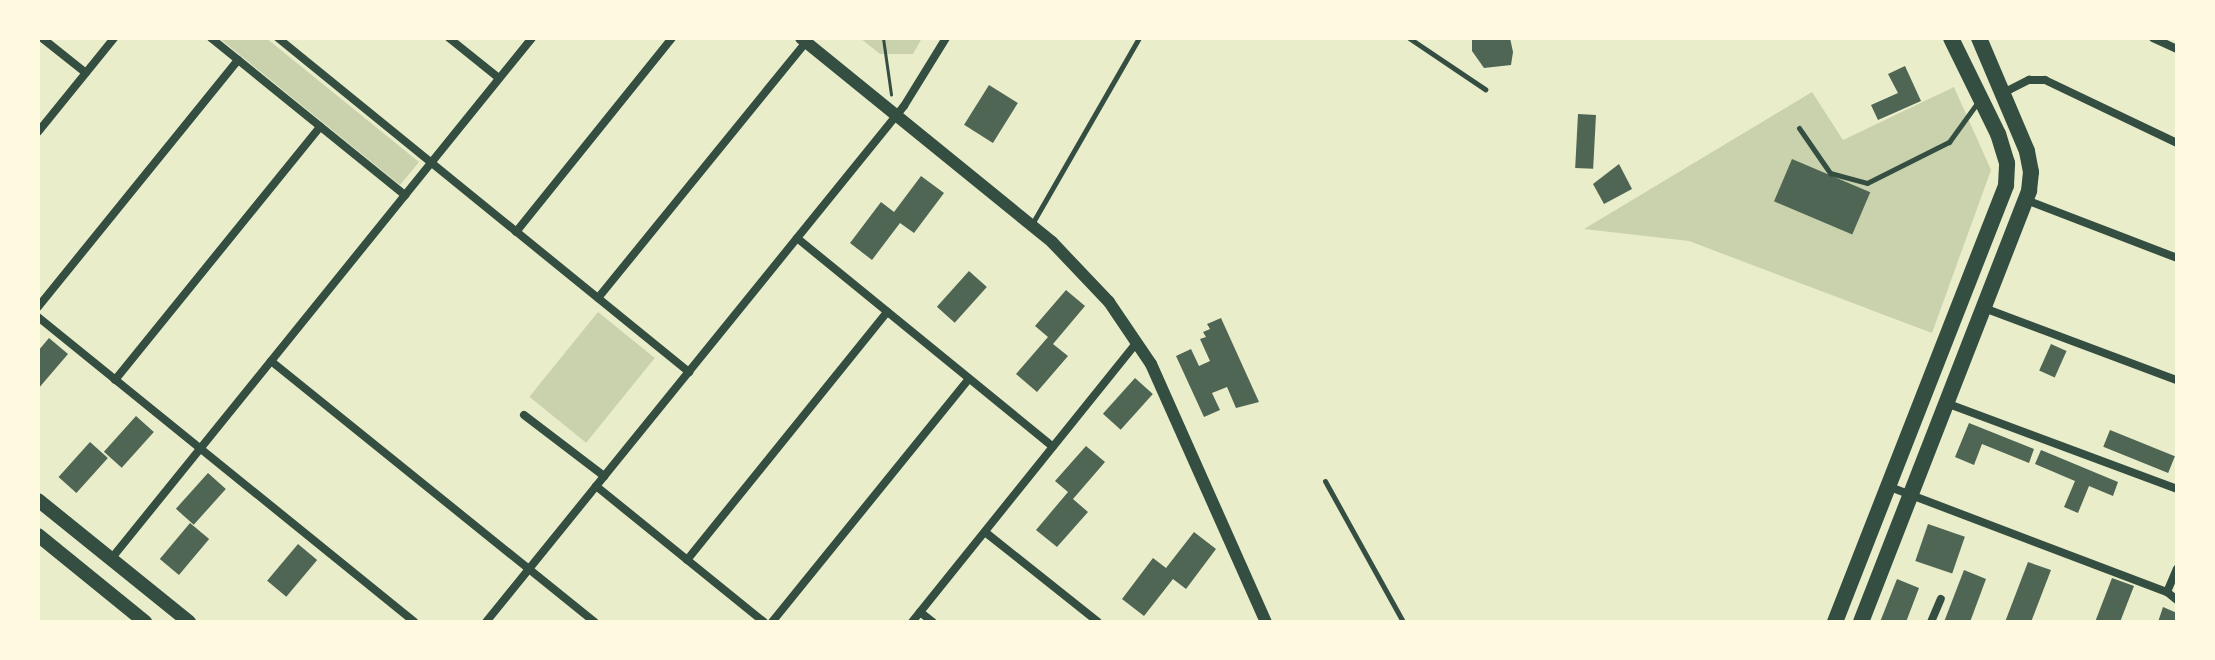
<!DOCTYPE html>
<html>
<head>
<meta charset="utf-8">
<style>
	body { margin:0 }
	#map { position:relative; width:2215px; height:660px; overflow:hidden; background:#e9edc9; font-family:"Asap Condensed",sans-serif }
	div>[style] { position:absolute }
	[style*='--x'] { left:calc(var(--x)*1px); top:calc(var(--y)*1px); width:calc(var(--w)*1px); rotate:calc(var(--a)*1deg) }
	.green>* { inset:0; background:#cad2ad; transform-origin:0 0 }
	.building>* { inset:0; background:#4f6655; transform-origin:0 0 }
	.path>* { height:3px; margin:-1.5px; padding:0 1.5px; transform-origin:1.5px; border-radius:1.5px; background:#344e41 }
	.service>* { height:5px; margin:-2.5px; padding:0 2.5px; transform-origin:2.5px; border-radius:2.5px; background:#344e41 }
	.minor>* { height:8px; margin:-4px; padding:0 4px; transform-origin:4px; border-radius:4px; background:#344e41 }
	.tertiary>* { height:12px; margin:-6px; padding:0 6px; transform-origin:6px; border-radius:6px; background:#344e41 }
	.secondary>* { height:14px; margin:-7px; padding:0 7px; transform-origin:7px; border-radius:7px; background:#344e41 }
	.primary>* { height:16px; margin:-8px; padding:0 8px; transform-origin:8px; border-radius:8px; background:#344e41 }
	span { translate:-50% -50%; white-space:nowrap; text-align:center; line-height:1.15; -webkit-text-stroke:7px #fefae0; paint-order:stroke }
	.frame { position:absolute; inset:0; border:40px solid #fefae0; pointer-events:none }
</style>
</head>
<body>
<div id="map">
	<div class="green">
		<i style="clip-path:polygon(219px 38px,266px 38px,419px 162px,400px 185px)"></i>
		<i style="clip-path:polygon(860px 38px,922px 38px,913px 54px,880px 54px)"></i>
		<i style="clip-path:polygon(1954px 87px,1991px 170px,1932px 333px,1689px 241px,1584px 229px,1812px 92px,1843px 140px)"></i>
		<i style="left:598px;top:312px;width:73px;height:109px;rotate:39deg"></i>
	</div>
	<div class="building">
		<i style="clip-path:polygon(1472px 38px,1510px 38px,1513px 52px,1511px 65px,1484px 68px,1472px 51px)"></i>
		<i style="clip-path:polygon(1905px 66px,1921px 101px,1878px 120px,1871px 105px,1898px 93px,1888px 74px)"></i>
		<i style="left:989px;top:85px;width:34px;height:47px;rotate:32deg"></i>
		<i style="left:1578px;top:114px;width:18px;height:54px;rotate:3deg"></i>
		<i style="left:1792px;top:159px;width:85px;height:46px;rotate:23deg"></i>
		<i style="clip-path:polygon(1619px 164px,1632px 189px,1604px 204px,1593px 184px)"></i>
		<i style="clip-path:polygon(921px 176px,944px 193px,914px 233px,900px 223px,872px 260px,850px 243px,881px 202px,894px 212px)"></i>
		<i style="left:969px;top:271px;width:24px;height:48px;rotate:42deg"></i>
		<i style="clip-path:polygon(1066px 290px,1085px 306px,1053px 344px,1068px 356px,1037px 392px,1016px 374px,1048px 337px,1035px 326px)"></i>
		<i style="clip-path:polygon(1221px 318px,1259px 402px,1236px 408px,1227px 387px,1212px 393px,1220px 410px,1204px 417px,1176px 356px,1191px 349px,1199px 366px,1210px 361px,1200px 339px,1206px 337px,1203px 332px,1210px 329px,1207px 324px)"></i>
		<i style="clip-path:polygon(49px 338px,68px 354px,38px 389px,38px 351px)"></i>
		<i style="left:2051px;top:344px;width:17px;height:29px;rotate:24deg"></i>
		<i style="left:1135px;top:378px;width:24px;height:48px;rotate:42deg"></i>
		<i style="left:136px;top:416px;width:24px;height:48px;rotate:42deg"></i>
		<i style="clip-path:polygon(1969px 423px,2034px 449px,2029px 463px,1982px 444px,1974px 465px,1955px 457px)"></i>
		<i style="left:2110px;top:430px;width:70px;height:18px;rotate:22deg"></i>
		<i style="left:90px;top:442px;width:24px;height:47px;rotate:42deg"></i>
		<i style="clip-path:polygon(1086px 446px,1105px 462px,1073px 499px,1088px 512px,1057px 547px,1036px 530px,1068px 492px,1055px 481px)"></i>
		<i style="clip-path:polygon(2041px 450px,2118px 482px,2113px 496px,2089px 486px,2078px 513px,2064px 507px,2075px 481px,2035px 464px)"></i>
		<i style="left:208px;top:473px;width:24px;height:48px;rotate:42deg"></i>
		<i style="left:190px;top:523px;width:25px;height:47px;rotate:40deg"></i>
		<i style="left:1928px;top:524px;width:39px;height:39px;rotate:19deg"></i>
		<i style="clip-path:polygon(1194px 532px,1216px 549px,1186px 589px,1173px 579px,1144px 616px,1122px 599px,1153px 558px,1166px 568px)"></i>
		<i style="left:298px;top:544px;width:25px;height:48px;rotate:40deg"></i>
		<i style="clip-path:polygon(2028px 562px,2051px 570px,2031px 622px,2005px 622px)"></i>
		<i style="clip-path:polygon(1964px 570px,1986px 579px,1970px 622px,1944px 622px)"></i>
		<i style="clip-path:polygon(2112px 578px,2134px 586px,2120px 622px,2095px 622px)"></i>
		<i style="clip-path:polygon(1897px 579px,1919px 588px,1906px 622px,1880px 622px)"></i>
		<i style="clip-path:polygon(2163px 607px,2177px 613px,2177px 622px,2158px 622px)"></i>
	</div>
	<div class="path">
		<i style="--x:883;--y:38;--w:57;--a:81.9"></i>
	</div>
	<div class="service">
		<i style="--x:1409;--y:38;--w:92;--a:33.9"></i>
		<i style="--x:1799;--y:128;--w:55;--a:55.4"></i>
		<i style="--x:1830;--y:173;--w:38;--a:15"></i>
		<i style="--x:1867;--y:183;--w:92;--a:-26.6"></i>
		<i style="--x:1949;--y:142;--w:49;--a:-54.1"></i>
		<i style="--x:1032;--y:224;--w:215;--a:-60.1"></i>
		<i style="--x:1325;--y:481;--w:161;--a:61"></i>
	</div>
	<div class="minor">
		<i style="--x:42;--y:38;--w:56;--a:38.5"></i>
		<i style="--x:211;--y:38;--w:250;--a:39"></i>
		<i style="--x:278;--y:38;--w:530;--a:39.1"></i>
		<i style="--x:449;--y:38;--w:64;--a:38.7"></i>
		<i style="--x:2153;--y:38;--w:26;--a:25"></i>
		<i style="--x:2005;--y:92;--w:27;--a:-27"></i>
		<i style="--x:2029;--y:80;--w:16;--a:0"></i>
		<i style="--x:2045;--y:80;--w:146;--a:25.5"></i>
		<i style="--x:38;--y:132;--w:121;--a:-51"></i>
		<i style="--x:2026;--y:200;--w:162;--a:21"></i>
		<i style="--x:516;--y:232;--w:249;--a:-51.2"></i>
		<i style="--x:797;--y:238;--w:330;--a:39.2"></i>
		<i style="--x:598;--y:298;--w:330;--a:-50.9"></i>
		<i style="--x:38;--y:307;--w:318;--a:-51"></i>
		<i style="--x:1984;--y:308;--w:206;--a:20.5"></i>
		<i style="--x:38;--y:317;--w:484;--a:39"></i>
		<i style="--x:271;--y:361;--w:416;--a:38.9"></i>
		<i style="--x:115;--y:380;--w:326;--a:-51"></i>
		<i style="--x:1946;--y:403;--w:246;--a:20.4"></i>
		<i style="--x:524;--y:415;--w:101;--a:37.3"></i>
		<i style="--x:596;--y:486;--w:216;--a:39"></i>
		<i style="--x:1890;--y:487;--w:296;--a:20.8"></i>
		<i style="--x:2167;--y:592;--w:13;--a:39"></i>
		<i style="--x:985;--y:532;--w:144;--a:38.5"></i>
		<i style="--x:111;--y:559;--w:670;--a:-51.06"></i>
		<i style="--x:687;--y:560;--w:319;--a:-51.1"></i>
		<i style="--x:2167;--y:592;--w:25;--a:-67"></i>
		<i style="--x:920;--y:612;--w:16;--a:38"></i>
		<i style="--x:486;--y:622;--w:664;--a:-50.99"></i>
		<i style="--x:904;--y:106;--w:80;--a:-58.3"></i>
		<i style="--x:772;--y:622;--w:313;--a:-51"></i>
		<i style="--x:912;--y:622;--w:359;--a:-51.2"></i>
		<i style="--x:1931;--y:622;--w:25;--a:-67"></i>
	</div>
	<div class="tertiary">
		<i style="--x:801;--y:38;--w:323;--a:39.1"></i>
		<i style="--x:1052;--y:242;--w:83;--a:46.5"></i>
		<i style="--x:1109;--y:302;--w:75;--a:55.9"></i>
		<i style="--x:1151;--y:364;--w:282;--a:66"></i>
	</div>
	<div class="secondary">
		<i style="--x:38;--y:500;--w:194;--a:38.9"></i>
		<i style="--x:38;--y:535;--w:138;--a:39.1"></i>
	</div>
	<div class="primary">
		<i style="--x:1835;--y:622;--w:469;--a:-68.6"></i>
		<i style="--x:2006;--y:185;--w:22;--a:-87"></i>
		<i style="--x:2007;--y:163;--w:30;--a:-107"></i>
		<i style="--x:1998;--y:134;--w:107;--a:-116.1"></i>
		<i style="--x:1861;--y:622;--w:463;--a:-68.7"></i>
		<i style="--x:2029;--y:191;--w:19;--a:-84"></i>
		<i style="--x:2031;--y:172;--w:21;--a:-101"></i>
		<i style="--x:2027;--y:151;--w:123;--a:-113"></i>
	</div>
	<div class="frame"></div>
</div>
</body>
</html>
